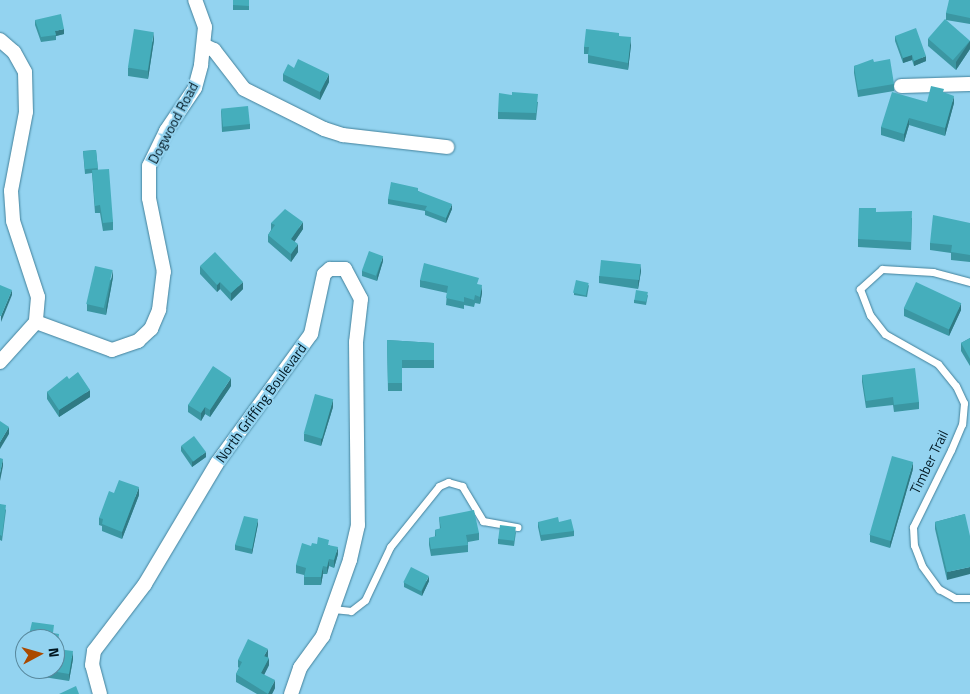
<!DOCTYPE html>
<html>
<head>
<meta charset="utf-8">
<style>
	body { margin:0 }
	#map { position:relative; width:970px; height:694px; overflow:hidden; background:#93d3f0; font-family:"Titillium Web",sans-serif }
	div>[style] { position:absolute }
	[style*='--x'] { left:calc(var(--x)*1px); top:calc(var(--y)*1px); width:calc(var(--w)*1px); rotate:calc(var(--a)*1deg) }
	.roads { filter:drop-shadow(0 0 1px #42819b) drop-shadow(0 0 1px #42819b) }
	.service>* { height:7px; margin:-3.5px; padding:0 3.5px; transform-origin:3.5px; border-radius:3.5px; background:#fff }
	.minor>* { height:14px; margin:-7px; padding:0 7px; transform-origin:7px; border-radius:7px; background:#fff }
	.wall>* { inset:0; background:#3b96a2; transform-origin:0 0 }
	.shaded-wall>* { inset:0; background:#307a84 }
	.building>* { inset:0; background:#45aebc; transform-origin:0 0 }
	span { translate:-50% -50%; white-space:nowrap; text-align:center; line-height:1.15; -webkit-text-stroke:4.5px #93d3f0; paint-order:stroke }
	.street-label { font-size:14px; color:#001721 }
	.north { position:absolute; left:15px; top:629px; width:50px; height:50px; box-sizing:border-box; background:#93d3f0; border:1px solid #58889d; border-radius:50%; rotate:84deg; font-size:14px; font-weight:700; line-height:20px; text-align:center; color:#001721 }
	.north::after { content:''; display:block; margin:auto; width:18px; height:22px; background:#aa4a00; clip-path:polygon(50% 0,100% 100%,50% 72%,0 100%) }
</style>
</head>
<body>
<div id="map">
	<div class="roads">
		<div class="service">
			<i style="--x:970;--y:282;--w:38;--a:-165"></i>
			<i style="--x:933;--y:272;--w:51;--a:-176.6"></i>
			<i style="--x:882;--y:269;--w:30;--a:138"></i>
			<i style="--x:860;--y:289;--w:28;--a:69"></i>
			<i style="--x:870;--y:315;--w:24;--a:52"></i>
			<i style="--x:885;--y:334;--w:61;--a:29.5"></i>
			<i style="--x:938;--y:364;--w:28;--a:51"></i>
			<i style="--x:956;--y:386;--w:19;--a:65"></i>
			<i style="--x:964;--y:403;--w:21;--a:95"></i>
			<i style="--x:962;--y:424;--w:28;--a:113"></i>
			<i style="--x:951;--y:450;--w:86;--a:116.3"></i>
			<i style="--x:913;--y:527;--w:18;--a:87"></i>
			<i style="--x:914;--y:545;--w:22;--a:69"></i>
			<i style="--x:922;--y:566;--w:29;--a:54"></i>
			<i style="--x:939;--y:589;--w:18;--a:29"></i>
			<i style="--x:955;--y:598;--w:15;--a:0"></i>
			<i style="--x:333;--y:609;--w:18;--a:6"></i>
			<i style="--x:351;--y:611;--w:18;--a:-38"></i>
			<i style="--x:365;--y:600;--w:59;--a:-64.7"></i>
			<i style="--x:390;--y:547;--w:78;--a:-51.2"></i>
			<i style="--x:439;--y:486;--w:10;--a:-24"></i>
			<i style="--x:448;--y:482;--w:15;--a:16"></i>
			<i style="--x:462;--y:486;--w:41;--a:59"></i>
			<i style="--x:483;--y:521;--w:35;--a:10"></i>
		</div>
		<div class="minor">
			<i style="--x:0;--y:40;--w:18;--a:41"></i>
			<i style="--x:14;--y:52;--w:23;--a:61"></i>
			<i style="--x:25;--y:72;--w:40;--a:88.6"></i>
			<i style="--x:26;--y:112;--w:80;--a:100.8"></i>
			<i style="--x:11;--y:191;--w:30;--a:86"></i>
			<i style="--x:13;--y:221;--w:80;--a:71.8"></i>
			<i style="--x:38;--y:297;--w:25;--a:95"></i>
			<i style="--x:36;--y:322;--w:54;--a:132"></i>
			<i style="--x:205;--y:46;--w:10;--a:24"></i>
			<i style="--x:214;--y:50;--w:49;--a:52.4"></i>
			<i style="--x:244;--y:89;--w:89;--a:26.6"></i>
			<i style="--x:324;--y:129;--w:20;--a:18"></i>
			<i style="--x:343;--y:135;--w:105;--a:6.6"></i>
			<i style="--x:901;--y:86;--w:69;--a:-1.7"></i>
			<i style="--x:36;--y:322;--w:81;--a:20.2"></i>
			<i style="--x:112;--y:350;--w:28;--a:-19"></i>
			<i style="--x:138;--y:341;--w:18;--a:-43"></i>
			<i style="--x:151;--y:329;--w:21;--a:-67"></i>
			<i style="--x:159;--y:310;--w:38;--a:-83"></i>
			<i style="--x:164;--y:272;--w:76;--a:-101.5"></i>
			<i style="--x:149;--y:198;--w:32;--a:-90"></i>
			<i style="--x:149;--y:166;--w:39;--a:-64"></i>
			<i style="--x:166;--y:131;--w:52;--a:-56"></i>
			<i style="--x:195;--y:88;--w:24;--a:-75"></i>
			<i style="--x:201;--y:65;--w:38;--a:-84"></i>
			<i style="--x:205;--y:27;--w:29;--a:-110"></i>
			<i style="--x:100;--y:694;--w:30;--a:-105"></i>
			<i style="--x:92;--y:665;--w:14;--a:-82"></i>
			<i style="--x:94;--y:651;--w:84;--a:-52.7"></i>
			<i style="--x:145;--y:584;--w:141;--a:-59.2"></i>
			<i style="--x:217;--y:463;--w:160;--a:-53.9"></i>
			<i style="--x:311;--y:334;--w:61;--a:-77.8"></i>
			<i style="--x:324;--y:274;--w:8;--a:-40"></i>
			<i style="--x:330;--y:269;--w:15;--a:0"></i>
			<i style="--x:345;--y:269;--w:34;--a:62"></i>
			<i style="--x:361;--y:299;--w:43;--a:96.6"></i>
			<i style="--x:356;--y:342;--w:183;--a:89.4"></i>
			<i style="--x:358;--y:525;--w:36;--a:103"></i>
			<i style="--x:350;--y:560;--w:81;--a:109.6"></i>
			<i style="--x:323;--y:636;--w:39;--a:126"></i>
			<i style="--x:300;--y:668;--w:28;--a:109"></i>
		</div>
	</div>
	<div class="wall">
		<i style="left:233px;top:0;width:16px;height:10px"></i>
		<i style="clip-path:polygon(970px 0,970px 24px,946px 20px,946px 13px)"></i>
		<i style="clip-path:polygon(35px 20px,64px 34px,56px 36px,56px 40px,41px 42px,35px 25px)"></i>
		<i style="clip-path:polygon(619px 36px,631px 45px,628px 70px,588px 63px,588px 54px,584px 54px,584px 47px)"></i>
		<i style="clip-path:polygon(895px 36px,926px 61px,914px 66px,912px 60px,903px 63px,895px 41px)"></i>
		<i style="clip-path:polygon(928px 39px,970px 41px,970px 49px,956px 70px,928px 46px)"></i>
		<i style="clip-path:polygon(154px 40px,148px 79px,128px 76px,128px 68px)"></i>
		<i style="clip-path:polygon(874px 62px,894px 84px,894px 91px,858px 97px,854px 73px,854px 66px)"></i>
		<i style="clip-path:polygon(294px 68px,329px 82px,320px 100px,283px 81px,283px 74px)"></i>
		<i style="clip-path:polygon(944px 93px,954px 103px,945px 136px,909px 125px,904px 142px,881px 135px,881px 127px)"></i>
		<i style="clip-path:polygon(512px 95px,538px 102px,536px 120px,498px 119px,498px 112px)"></i>
		<i style="clip-path:polygon(221px 110px,250px 124px,250px 129px,222px 132px)"></i>
		<i style="clip-path:polygon(96px 150px,98px 170px,113px 222px,113px 230px,103px 231px,100px 213px,95px 213px,92px 173px,85px 174px,83px 151px)"></i>
		<i style="clip-path:polygon(418px 191px,452px 209px,446px 223px,425px 215px,425px 211px,388px 204px,388px 199px)"></i>
		<i style="clip-path:polygon(876px 212px,912px 218px,911px 250px,858px 247px,858px 239px)"></i>
		<i style="clip-path:polygon(271px 223px,303px 229px,294px 242px,298px 252px,291px 262px,268px 242px,268px 235px,271px 230px)"></i>
		<i style="clip-path:polygon(970px 223px,970px 262px,951px 260px,951px 253px,930px 250px,930px 243px)"></i>
		<i style="clip-path:polygon(383px 261px,377px 281px,362px 276px,362px 271px)"></i>
		<i style="clip-path:polygon(200px 266px,243px 289px,231px 301px,220px 289px,217px 292px,200px 274px)"></i>
		<i style="clip-path:polygon(641px 271px,638px 289px,599px 283px,599px 276px)"></i>
		<i style="clip-path:polygon(113px 277px,106px 315px,87px 311px,87px 304px)"></i>
		<i style="clip-path:polygon(420px 280px,479px 285px,482px 293px,480px 304px,475px 303px,474px 307px,464px 305px,464px 309px,446px 305px,447px 293px,420px 287px)"></i>
		<i style="clip-path:polygon(589px 285px,587px 297px,574px 295px,574px 293px)"></i>
		<i style="clip-path:polygon(648px 295px,646px 305px,634px 303px,634px 300px)"></i>
		<i style="clip-path:polygon(904px 308px,961px 310px,949px 336px,904px 316px)"></i>
		<i style="clip-path:polygon(970px 338px,970px 366px,961px 351px,961px 343px)"></i>
		<i style="clip-path:polygon(387px 340px,434px 343px,434px 368px,402px 368px,402px 391px,388px 391px)"></i>
		<i style="clip-path:polygon(862px 375px,919px 402px,919px 409px,894px 412px,893px 405px,866px 408px,862px 382px)"></i>
		<i style="clip-path:polygon(69px 379px,90px 397px,59px 417px,47px 399px,47px 392px)"></i>
		<i style="clip-path:polygon(231px 386px,210px 417px,205px 414px,201px 421px,188px 412px,188px 405px)"></i>
		<i style="clip-path:polygon(333px 407px,321px 446px,304px 441px,304px 434px)"></i>
		<i style="clip-path:polygon(181px 446px,206px 457px,192px 467px,181px 451px)"></i>
		<i style="clip-path:polygon(913px 469px,890px 548px,870px 542px,870px 535px)"></i>
		<i style="clip-path:polygon(139px 495px,122px 539px,102px 531px,102px 526px,99px 525px,99px 518px)"></i>
		<i style="clip-path:polygon(0 504px,6px 510px,2px 541px,0 540px)"></i>
		<i style="clip-path:polygon(965px 514px,947px 580px,935px 529px,935px 522px)"></i>
		<i style="clip-path:polygon(439px 517px,479px 533px,479px 540px,468px 542px,468px 552px,431px 556px,429px 545px,429px 538px,435px 537px,435px 530px,440px 529px)"></i>
		<i style="clip-path:polygon(538px 522px,559px 522px,574px 531px,574px 536px,541px 541px,538px 527px)"></i>
		<i style="clip-path:polygon(258px 524px,252px 554px,235px 550px,235px 545px)"></i>
		<i style="clip-path:polygon(516px 532px,514px 546px,498px 544px,498px 539px)"></i>
		<i style="clip-path:polygon(329px 545px,338px 554px,334px 568px,329px 566px,327px 574px,323px 574px,321px 585px,304px 585px,304px 575px,296px 573px,296px 565px)"></i>
		<i style="clip-path:polygon(429px 581px,422px 596px,404px 587px,404px 582px)"></i>
		<i style="clip-path:polygon(54px 633px,59px 641px,58px 649px,73px 659px,69px 681px,31px 675px,31px 669px,55px 669px)"></i>
		<i style="clip-path:polygon(268px 656px,269px 665px,264px 675px,275px 688px,272px 694px,257px 694px,236px 682px,236px 674px,239px 668px,238px 667px,238px 660px)"></i>
	</div>
	<div class="shaded-wall">
		<i style="clip-path:polygon(64px 29px,64px 34px,56px 36px,55px 31px)"></i>
		<i style="clip-path:polygon(154px 32px,154px 40px,148px 79px,148px 72px)"></i>
		<i style="clip-path:polygon(631px 37px,631px 45px,628px 70px,628px 63px)"></i>
		<i style="clip-path:polygon(970px 41px,970px 49px,956px 70px,956px 62px)"></i>
		<i style="clip-path:polygon(912px 55px,912px 60px,903px 63px,903px 58px)"></i>
		<i style="clip-path:polygon(926px 56px,926px 61px,914px 66px,914px 61px)"></i>
		<i style="clip-path:polygon(329px 74px,329px 82px,320px 100px,320px 92px)"></i>
		<i style="clip-path:polygon(954px 96px,954px 103px,945px 136px,945px 128px)"></i>
		<i style="clip-path:polygon(909px 118px,909px 125px,904px 142px,904px 134px)"></i>
		<i style="clip-path:polygon(452px 204px,452px 209px,446px 223px,446px 218px)"></i>
		<i style="clip-path:polygon(303px 222px,303px 229px,291px 247px,291px 239px)"></i>
		<i style="clip-path:polygon(298px 244px,298px 252px,291px 262px,291px 254px)"></i>
		<i style="clip-path:polygon(383px 256px,383px 261px,377px 281px,377px 276px)"></i>
		<i style="clip-path:polygon(641px 264px,641px 271px,638px 289px,638px 282px)"></i>
		<i style="clip-path:polygon(113px 270px,113px 277px,106px 315px,106px 308px)"></i>
		<i style="clip-path:polygon(220px 282px,220px 289px,217px 292px,217px 285px)"></i>
		<i style="clip-path:polygon(243px 282px,243px 289px,231px 301px,231px 293px)"></i>
		<i style="clip-path:polygon(482px 285px,482px 293px,480px 304px,480px 297px)"></i>
		<i style="clip-path:polygon(12px 290px,12px 295px,1px 322px,1px 316px)"></i>
		<i style="clip-path:polygon(961px 303px,961px 310px,949px 336px,949px 329px)"></i>
		<i style="clip-path:polygon(231px 378px,231px 386px,210px 417px,210px 410px)"></i>
		<i style="clip-path:polygon(90px 390px,90px 397px,59px 417px,59px 410px)"></i>
		<i style="clip-path:polygon(333px 399px,333px 407px,321px 446px,321px 439px)"></i>
		<i style="clip-path:polygon(205px 407px,205px 414px,201px 421px,201px 413px)"></i>
		<i style="clip-path:polygon(9px 427px,9px 434px,0 449px,0 442px)"></i>
		<i style="clip-path:polygon(206px 452px,206px 457px,192px 467px,192px 462px)"></i>
		<i style="clip-path:polygon(3px 459px,3px 466px,0 481px,0 473px)"></i>
		<i style="clip-path:polygon(913px 462px,913px 469px,890px 548px,890px 541px)"></i>
		<i style="clip-path:polygon(139px 487px,139px 495px,122px 539px,122px 532px)"></i>
		<i style="clip-path:polygon(258px 519px,258px 524px,252px 554px,252px 549px)"></i>
		<i style="clip-path:polygon(338px 547px,338px 554px,334px 568px,334px 560px)"></i>
		<i style="clip-path:polygon(329px 559px,329px 566px,327px 574px,327px 567px)"></i>
		<i style="clip-path:polygon(323px 566px,323px 574px,321px 585px,321px 577px)"></i>
		<i style="clip-path:polygon(970px 567px,970px 574px,947px 580px,947px 572px)"></i>
		<i style="clip-path:polygon(429px 576px,429px 581px,422px 596px,422px 591px)"></i>
		<i style="clip-path:polygon(268px 649px,268px 656px,264px 663px,264px 656px)"></i>
		<i style="clip-path:polygon(73px 651px,73px 659px,69px 681px,69px 674px)"></i>
		<i style="clip-path:polygon(269px 658px,269px 665px,261px 681px,261px 673px)"></i>
		<i style="clip-path:polygon(275px 680px,275px 688px,272px 694px,268px 694px)"></i>
	</div>
	<div class="building">
		<i style="clip-path:polygon(233px 0,249px 0,249px 6px,233px 5px)"></i>
		<i style="clip-path:polygon(949px 0,970px 0,970px 18px,946px 13px)"></i>
		<i style="clip-path:polygon(61px 14px,64px 29px,55px 31px,56px 35px,41px 37px,35px 20px)"></i>
		<i style="left:945px;top:19px;width:33px;height:26px;rotate:41deg"></i>
		<i style="clip-path:polygon(916px 28px,926px 56px,914px 61px,912px 55px,903px 58px,895px 36px)"></i>
		<i style="left:134px;top:29px;width:20px;height:39px;rotate:9deg"></i>
		<i style="clip-path:polygon(586px 29px,619px 33px,619px 36px,631px 37px,628px 63px,588px 55px,589px 47px,584px 47px)"></i>
		<i style="clip-path:polygon(298px 59px,329px 74px,320px 92px,283px 74px,288px 64px,294px 68px)"></i>
		<i style="clip-path:polygon(873px 59px,874px 62px,890px 59px,894px 84px,858px 90px,854px 66px)"></i>
		<i style="clip-path:polygon(931px 86px,944px 89px,943px 92px,954px 96px,945px 128px,909px 118px,904px 134px,881px 127px,892px 92px,927px 102px)"></i>
		<i style="clip-path:polygon(512px 92px,538px 94px,536px 113px,498px 112px,499px 93px,512px 95px)"></i>
		<i style="left:248px;top:106px;width:18px;height:27px;rotate:84deg"></i>
		<i style="left:96px;top:150px;width:18px;height:13px;rotate:84deg"></i>
		<i style="clip-path:polygon(109px 169px,113px 222px,103px 223px,100px 205px,95px 206px,92px 170px)"></i>
		<i style="clip-path:polygon(391px 182px,418px 188px,418px 191px,452px 204px,446px 218px,425px 210px,427px 206px,388px 199px)"></i>
		<i style="clip-path:polygon(859px 208px,876px 208px,876px 212px,912px 211px,911px 242px,858px 239px)"></i>
		<i style="clip-path:polygon(285px 209px,303px 222px,291px 239px,298px 244px,291px 254px,268px 235px,275px 225px,271px 223px)"></i>
		<i style="clip-path:polygon(933px 215px,970px 223px,970px 255px,951px 252px,952px 245px,930px 243px)"></i>
		<i style="left:369px;top:251px;width:15px;height:21px;rotate:20deg"></i>
		<i style="clip-path:polygon(215px 252px,243px 282px,231px 293px,220px 282px,217px 285px,200px 266px)"></i>
		<i style="left:601px;top:260px;width:40px;height:16px;rotate:6deg"></i>
		<i style="clip-path:polygon(424px 263px,479px 278px,477px 284px,482px 285px,480px 297px,475px 295px,474px 300px,464px 297px,464px 302px,446px 298px,448px 286px,420px 280px)"></i>
		<i style="left:95px;top:266px;width:18px;height:39px;rotate:13deg"></i>
		<i style="left:576px;top:280px;width:13px;height:13px;rotate:13deg"></i>
		<i style="left:916px;top:282px;width:50px;height:29px;rotate:25deg"></i>
		<i style="clip-path:polygon(0 285px,12px 290px,1px 316px,0 316px)"></i>
		<i style="left:636px;top:290px;width:12px;height:10px;rotate:9deg"></i>
		<i style="clip-path:polygon(970px 338px,970px 359px,961px 343px)"></i>
		<i style="clip-path:polygon(387px 340px,434px 343px,434px 360px,402px 360px,402px 383px,388px 383px)"></i>
		<i style="clip-path:polygon(213px 366px,231px 378px,210px 410px,205px 407px,201px 413px,188px 405px)"></i>
		<i style="clip-path:polygon(915px 368px,919px 402px,894px 405px,893px 397px,866px 401px,862px 375px)"></i>
		<i style="clip-path:polygon(78px 372px,90px 390px,59px 410px,47px 392px,67px 376px,69px 379px)"></i>
		<i style="left:315px;top:394px;width:19px;height:41px;rotate:16deg"></i>
		<i style="clip-path:polygon(0 421px,9px 427px,0 442px)"></i>
		<i style="left:194px;top:436px;width:20px;height:16px;rotate:53deg"></i>
		<i style="left:892px;top:456px;width:22px;height:82px;rotate:16deg"></i>
		<i style="clip-path:polygon(0 458px,3px 459px,0 473px)"></i>
		<i style="clip-path:polygon(119px 480px,139px 487px,122px 532px,102px 524px,103px 519px,99px 518px,109px 491px,114px 493px)"></i>
		<i style="clip-path:polygon(0 504px,6px 505px,2px 536px,0 535px)"></i>
		<i style="clip-path:polygon(474px 510px,479px 533px,466px 535px,468px 545px,431px 549px,429px 538px,436px 536px,435px 530px,441px 528px,439px 517px)"></i>
		<i style="clip-path:polygon(965px 514px,970px 536px,970px 567px,947px 572px,935px 522px)"></i>
		<i style="clip-path:polygon(244px 516px,258px 519px,252px 549px,235px 545px)"></i>
		<i style="clip-path:polygon(558px 517px,559px 522px,571px 519px,574px 531px,541px 535px,538px 522px)"></i>
		<i style="left:500px;top:525px;width:16px;height:14px;rotate:7deg"></i>
		<i style="clip-path:polygon(318px 537px,329px 540px,328px 545px,338px 547px,334px 560px,329px 559px,327px 567px,323px 566px,321px 577px,304px 577px,306px 568px,296px 565px,302px 543px,311px 546px,312px 543px,317px 544px)"></i>
		<i style="left:411px;top:567px;width:20px;height:17px;rotate:27deg"></i>
		<i style="clip-path:polygon(32px 622px,54px 625px,53px 633px,59px 634px,57px 649px,73px 651px,69px 674px,39px 669px,55px 669px,55px 639px,28px 639px)"></i>
		<i style="clip-path:polygon(248px 639px,268px 649px,264px 656px,269px 658px,261px 673px,275px 680px,268px 694px,236px 674px,242px 662px,238px 660px)"></i>
		<i style="clip-path:polygon(76px 686px,79px 694px,59px 694px)"></i>
	</div>
	<div class="street-label">
		<span style="left:173px;top:123px;rotate:-62deg">Dogwood Road</span>
		<span style="left:261px;top:403px;rotate:-54deg">North Griffing Boulevard</span>
		<span style="left:929px;top:462px;rotate:-64deg">Timber Trail</span>
	</div>
	<div class="north">N</div>
</div>
</body>
</html>
